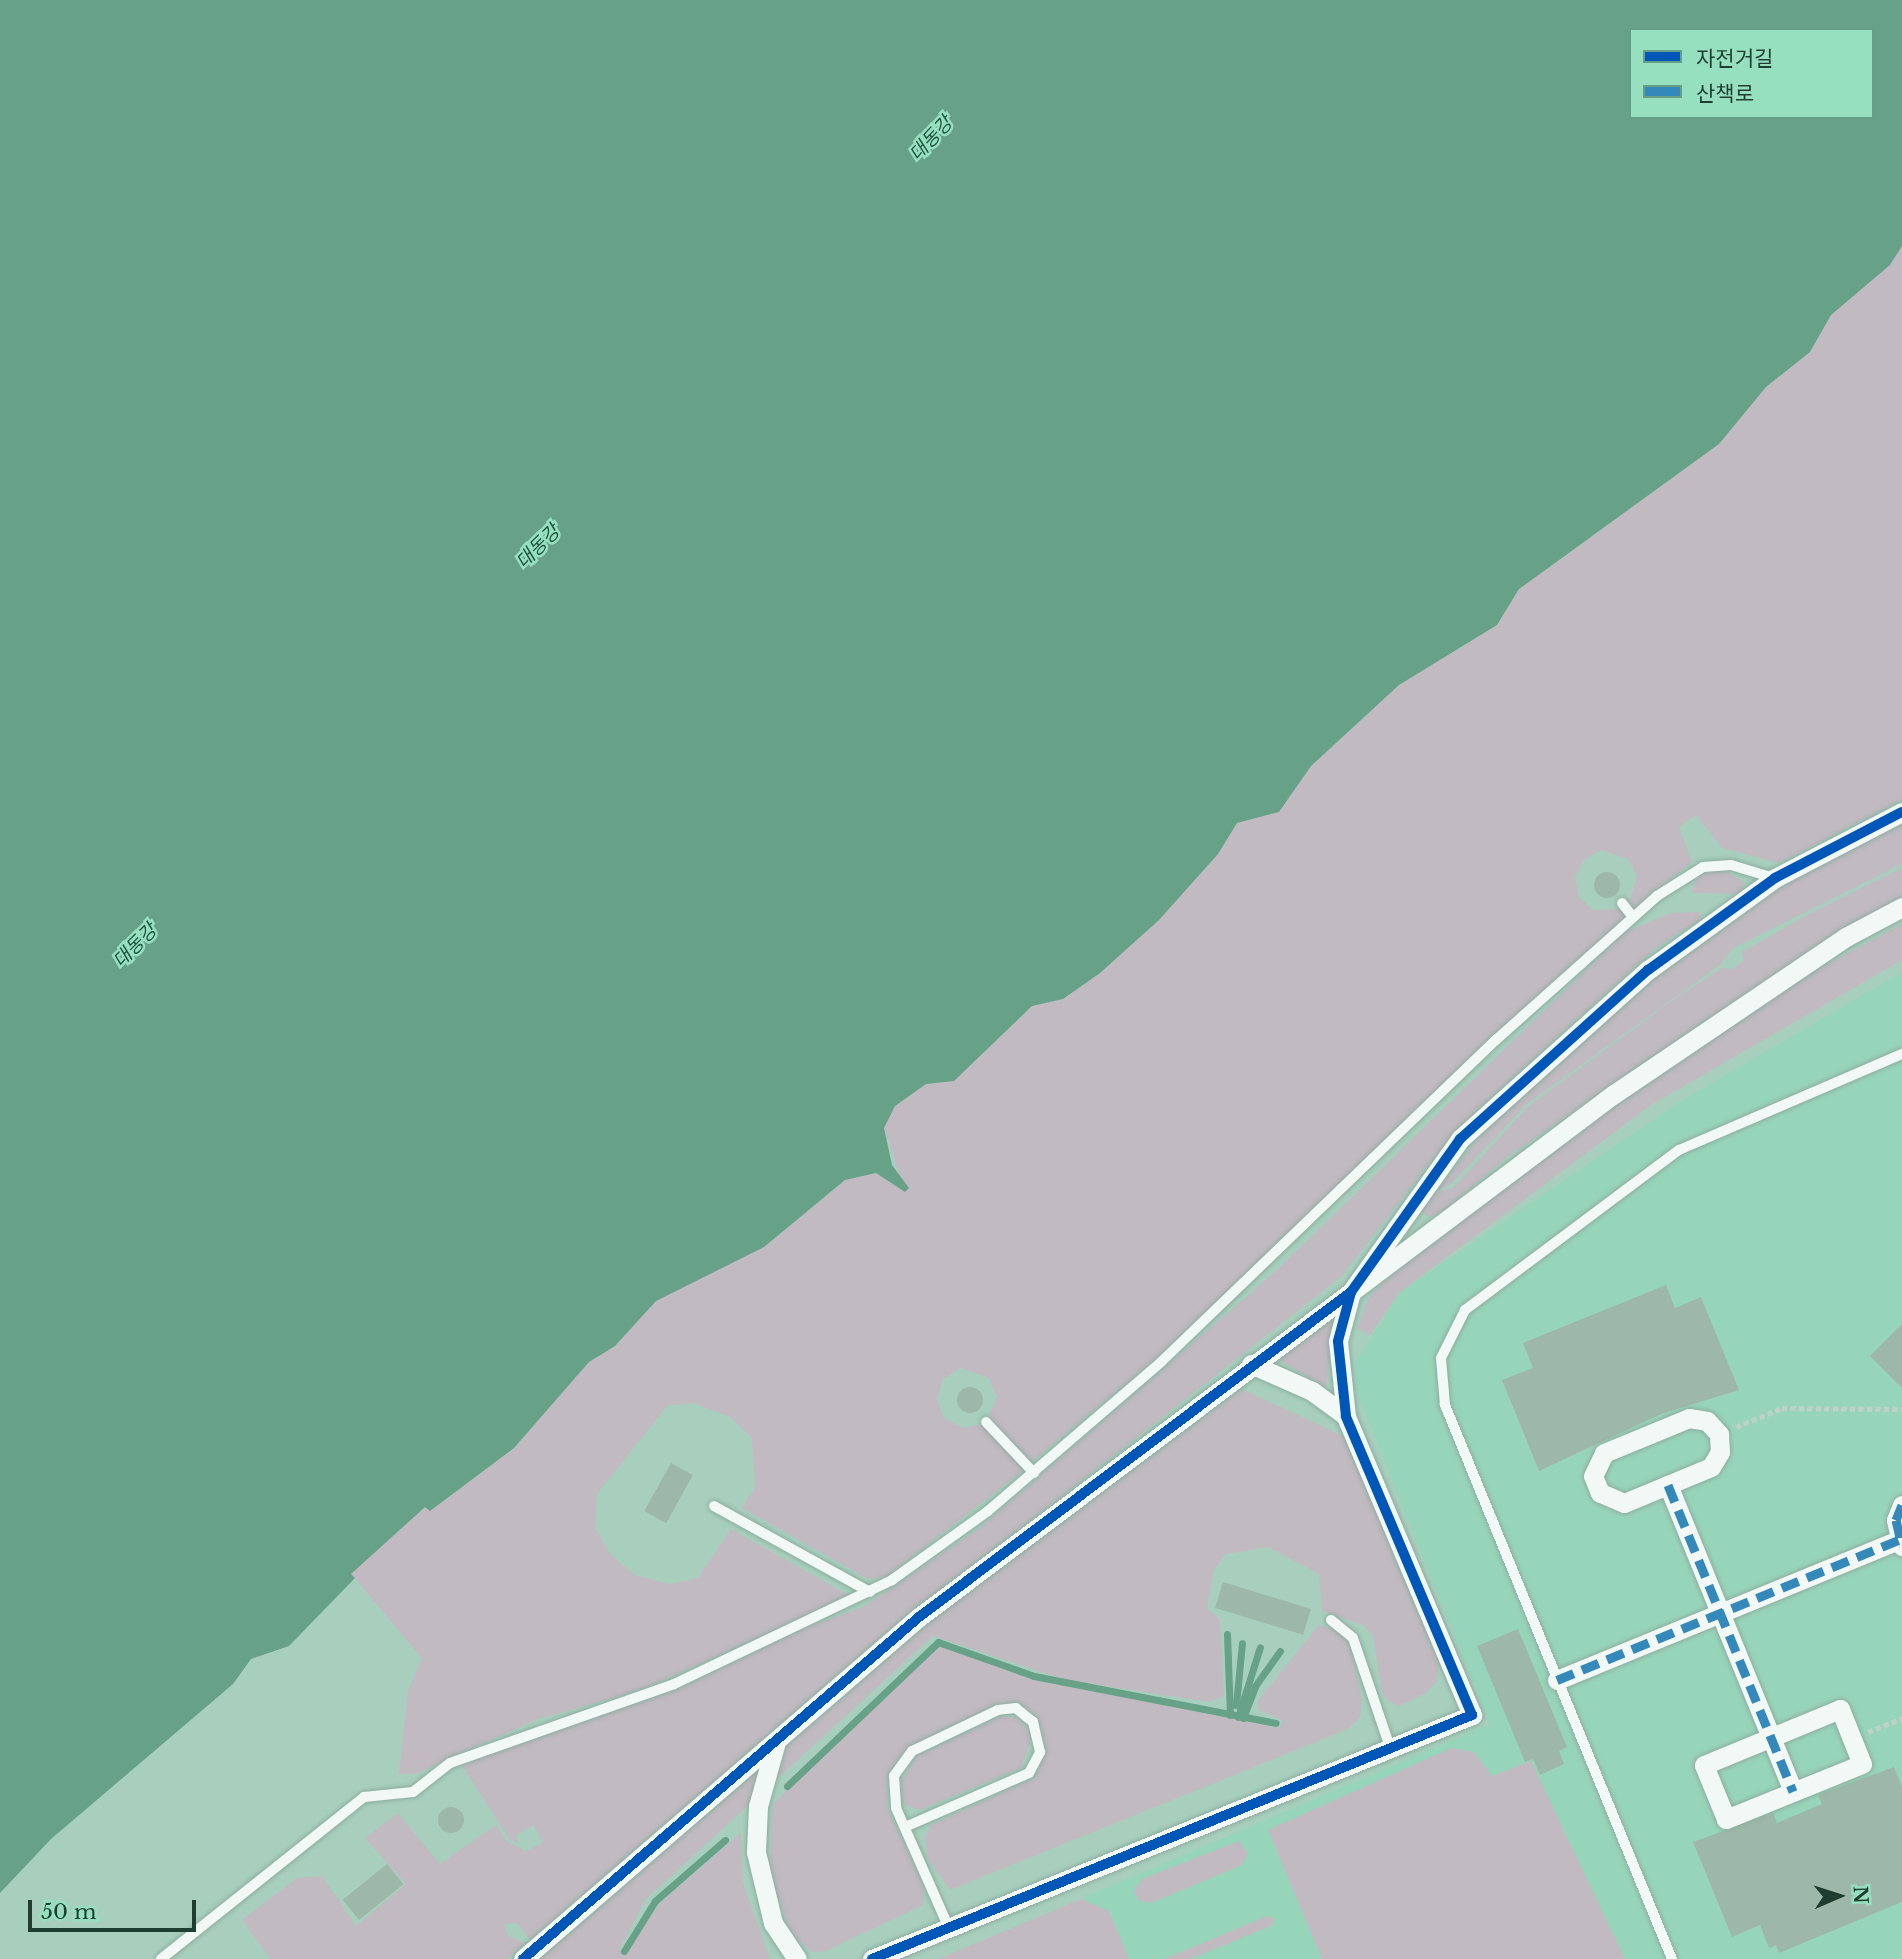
<!DOCTYPE html>
<html>
<head>
<meta charset="utf-8">
<style>
	body { margin:0 }
	#map { position:relative; width:1902px; height:1959px; overflow:hidden; background:#a8cfbe; font-family:"Libre Baskerville","Noto Sans KR",serif }
	div>[style] { position:absolute }
	[style*='--x'] { left:calc(var(--x)*1px); top:calc(var(--y)*1px); width:calc(var(--w)*1px); rotate:calc(var(--a)*1deg) }
	.built>* { inset:0; background:#97d5ba }
	.green>* { inset:0; background:#c1bac0 }
	.water>* { inset:0; background:#66a188 }
	.stream>* { height:7px; margin:-3.5px; padding:0 3.5px; transform-origin:3.5px; border-radius:3.5px; background:#66a188 }
	.building>* { inset:0; background:#9db8a8; transform-origin:0 0 }
	.round { border-radius:50% }
	.path>* { height:4.5px; margin-top:-2.25px; transform-origin:0; background:repeating-linear-gradient(90deg,#c3d0ca 0 5px,transparent 0 8.5px) }
	.roads { filter:drop-shadow(0 0 2px #8eada0) drop-shadow(0 0 2px #8eada0) }
	.lane>* { height:10px; margin:-5px; padding:0 5px; transform-origin:5px; border-radius:5px; background:#f2f8f5 }
	.street>* { height:19px; margin:-9.5px; padding:0 9.5px; transform-origin:9.5px; border-radius:9.5px; background:#f2f8f5 }
	.quiet>* { height:9px; margin-top:-4.5px; transform-origin:0; background:repeating-linear-gradient(90deg,#3589ba 0 18px,transparent 0 27px) }
	.cycleway>* { height:10px; margin:-5px; padding:0 5px; transform-origin:5px; border-radius:5px; background:#0057b8 }
	span { translate:-50% -50%; white-space:nowrap; text-align:center; line-height:1.15; -webkit-text-stroke:5px #97e0bf; paint-order:stroke }
	.water-label { font-size:19px; color:#1f543f; font-style:italic }
	.legend { position:absolute; left:1629px; top:28px; width:245px; height:91px; box-sizing:border-box; background:#97e0bf; border:2px solid #679f86; margin:0; padding:9px 12px; list-style:none; font-size:21px; color:#1f3d30 }
	.legend li { display:flex; align-items:center; gap:14px; height:35px }
	.legend b { width:35px; border:2px solid #679f86 }
	.north { position:absolute; left:1804px; top:1861px; width:70px; height:70px; -webkit-text-stroke:5px #97e0bf; paint-order:stroke; rotate:87deg; font-size:19px; font-weight:700; line-height:28px; text-align:center; color:#1f3d30 }
	.north::after { content:''; display:block; margin:auto; width:24px; height:32px; background:#1f3d30; clip-path:polygon(50% 0,100% 100%,50% 72%,0 100%) }
	.scale { position:absolute; left:28px; top:1900px; width:168px; height:32px; box-sizing:border-box; border:4px solid #1f3d30; border-top:0; padding-left:9px; font-size:21px; line-height:24px; white-space:nowrap; color:#1f3d30; -webkit-text-stroke:5px #97e0bf; paint-order:stroke }
</style>
</head>
<body>
<div id="map">
	<div class="built">
		<i style="clip-path:polygon(1902px 972px,1902px 1959px,1110px 1959px,1084px 1897px,1490px 1724px,1356px 1390px,1355px 1363px,1400px 1292px,1676px 1104px)"></i>
	</div>
	<div class="green">
		<i style="clip-path:polygon(1902px 246px,1902px 800px,1779px 863px,1722px 848px,1696px 815px,1679px 827px,1692px 862px,1634px 909px,1629px 903px,1637px 876px,1628px 859px,1601px 850px,1584px 860px,1575px 877px,1579px 897px,1593px 910px,1622px 909px,1626px 916px,1156px 1359px,1029px 1464px,988px 1418px,997px 1397px,989px 1378px,961px 1368px,943px 1379px,937px 1399px,944px 1418px,963px 1428px,982px 1424px,1025px 1469px,886px 1577px,868px 1579px,742px 1508px,755px 1487px,752px 1438px,730px 1417px,693px 1403px,667px 1406px,597px 1494px,595px 1528px,611px 1555px,635px 1575px,670px 1584px,698px 1578px,731px 1529px,852px 1597px,639px 1691px,538px 1719px,415px 1774px,399px 1774px,408px 1691px,422px 1658px,351px 1574px,425px 1506px,430px 1511px,514px 1448px,589px 1362px,615px 1346px,656px 1301px,764px 1247px,845px 1180px,876px 1173px,905px 1192px,884px 1127px,895px 1106px,926px 1084px,954px 1081px,1032px 1006px,1063px 999px,1100px 973px,1159px 920px,1218px 854px,1237px 823px,1279px 812px,1311px 766px,1399px 685px,1497px 625px,1519px 589px,1719px 444px,1766px 387px,1810px 352px,1831px 315px,1890px 265px)"></i>
		<i style="clip-path:polygon(1902px 821px,1902px 864px,1733px 948px,1720px 965px,1528px 1103px,1452px 1183px,1433px 1194px,1494px 1120px,1652px 977px,1777px 886px)"></i>
		<i style="clip-path:polygon(1902px 868px,1902px 905px,1613px 1084px,1506px 1158px,1440px 1214px,1428px 1217px,1419px 1209px,1427px 1196px,1454px 1187px,1529px 1106px,1673px 1000px,1722px 968px,1733px 969px,1744px 960px,1742px 952px,1805px 916px)"></i>
		<i style="clip-path:polygon(1722px 869px,1744px 882px,1741px 894px,1691px 893px,1699px 875px)"></i>
		<i style="clip-path:polygon(1671px 913px,1699px 912px,1702px 919px,1657px 947px,1500px 1089px,1432px 1159px,1342px 1276px,942px 1590px,530px 1940px,517px 1923px,504px 1924px,508px 1936px,526px 1943px,507px 1959px,271px 1959px,242px 1920px,297px 1878px,322px 1876px,356px 1926px,406px 1884px,365px 1838px,398px 1813px,440px 1864px,496px 1825px,507px 1841px,525px 1851px,543px 1843px,534px 1825px,515px 1836px,519px 1843px,511px 1841px,462px 1766px,469px 1761px,676px 1689px,789px 1634px,865px 1606px,981px 1527px,1278px 1269px,1625px 932px)"></i>
		<i style="clip-path:polygon(1902px 924px,1902px 960px,1651px 1105px,1400px 1292px,1370px 1335px,1357px 1328px,1368px 1299px,1388px 1277px,1618px 1099px,1798px 980px)"></i>
		<i style="clip-path:polygon(1330px 1318px,1333px 1329px,1326px 1388px,1278px 1359px)"></i>
		<i style="clip-path:polygon(1242px 1389px,1347px 1438px,1439px 1656px,1437px 1681px,1426px 1693px,1399px 1706px,1390px 1702px,1382px 1693px,1373px 1636px,1363px 1625px,1322px 1611px,1319px 1574px,1268px 1547px,1226px 1554px,1214px 1570px,1207px 1609px,1220px 1619px,1224px 1696px,1209px 1702px,1066px 1680px,933px 1636px,646px 1899px,619px 1950px,626px 1953px,660px 1903px,741px 1832px,743px 1883px,770px 1959px,538px 1959px,930px 1620px)"></i>
		<i style="clip-path:polygon(1319px 1625px,1341px 1632px,1351px 1648px,1362px 1701px,1360px 1718px,1348px 1729px,950px 1890px,928px 1859px,925px 1838px,931px 1825px,1034px 1778px,1046px 1752px,1036px 1715px,1016px 1702px,997px 1705px,912px 1746px,888px 1773px,887px 1807px,924px 1885px,923px 1905px,826px 1951px,813px 1952px,791px 1934px,770px 1874px,772px 1805px,938px 1644px,1033px 1679px,1280px 1728px,1282px 1720px,1259px 1710px,1257px 1702px)"></i>
		<i style="clip-path:polygon(1000px 1716px,1019px 1718px,1032px 1736px,1021px 1768px,919px 1810px,903px 1804px,901px 1782px,916px 1756px)"></i>
		<i style="clip-path:polygon(1451px 1748px,1474px 1752px,1492px 1776px,1531px 1761px,1625px 1959px,1322px 1959px,1268px 1830px)"></i>
		<i style="clip-path:polygon(1239px 1841px,1248px 1854px,1242px 1865px,1151px 1903px,1139px 1901px,1134px 1891px,1142px 1879px)"></i>
		<i style="clip-path:polygon(1081px 1899px,1109px 1911px,1129px 1959px,938px 1959px)"></i>
		<i style="clip-path:polygon(1267px 1916px,1275px 1919px,1271px 1926px,1190px 1959px,1164px 1959px)"></i>
	</div>
	<div class="water">
		<i style="clip-path:polygon(evenodd,0 0,1902px 0,1902px 246px,1890px 265px,1831px 315px,1810px 352px,1766px 387px,1719px 444px,1519px 589px,1497px 625px,1399px 685px,1311px 766px,1279px 812px,1237px 823px,1218px 854px,1159px 920px,1100px 973px,1063px 999px,1032px 1006px,954px 1081px,926px 1084px,895px 1106px,884px 1128px,892px 1165px,909px 1188px,905px 1192px,876px 1173px,845px 1180px,764px 1247px,656px 1301px,615px 1346px,589px 1362px,514px 1448px,430px 1511px,425px 1507px,351px 1574px,355px 1578px,289px 1646px,251px 1659px,233px 1684px,51px 1839px,0 1893px,0 0,1631px 30px,1872px 30px,1872px 117px,1631px 117px,1631px 30px)"></i>
	</div>
	<div class="stream">
		<i style="--x:1227;--y:1634;--w:81;--a:87.9"></i>
		<i style="--x:1236;--y:1705;--w:62;--a:-84.5"></i>
		<i style="--x:1238;--y:1717;--w:73;--a:-72.6"></i>
		<i style="--x:1243;--y:1718;--w:34;--a:-69"></i>
		<i style="--x:1255;--y:1686;--w:43;--a:-54.5"></i>
		<i style="--x:787;--y:1786;--w:209;--a:-43.6"></i>
		<i style="--x:938;--y:1642;--w:102;--a:19.5"></i>
		<i style="--x:1034;--y:1676;--w:246;--a:11"></i>
		<i style="--x:624;--y:1951;--w:59;--a:-58.2"></i>
		<i style="--x:655;--y:1901;--w:93;--a:-41.1"></i>
	</div>
	<div class="building">
		<i class="round" style="left:1594px;top:872px;width:26px;height:26px"></i>
		<i style="clip-path:polygon(1666px 1285px,1675px 1308px,1701px 1297px,1739px 1390px,1661px 1414px,1539px 1471px,1502px 1380px,1533px 1368px,1523px 1343px)"></i>
		<i style="clip-path:polygon(1902px 1324px,1902px 1388px,1870px 1356px)"></i>
		<i class="round" style="left:957px;top:1387px;width:26px;height:26px"></i>
		<i style="left:671px;top:1463px;width:25px;height:55px;rotate:29deg"></i>
		<i style="left:1223px;top:1582px;width:92px;height:27px;rotate:17deg"></i>
		<i style="clip-path:polygon(1518px 1629px,1567px 1747px,1559px 1751px,1564px 1764px,1540px 1775px,1533px 1759px,1525px 1762px,1477px 1646px)"></i>
		<i style="clip-path:polygon(1894px 1767px,1902px 1787px,1902px 1902px,1779px 1953px,1776px 1945px,1769px 1948px,1760px 1925px,1732px 1937px,1693px 1842px,1773px 1813px,1777px 1823px,1822px 1804px,1818px 1795px)"></i>
		<i class="round" style="left:438px;top:1807px;width:26px;height:26px"></i>
		<i style="left:387px;top:1864px;width:26px;height:57px;rotate:51deg"></i>
	</div>
	<div class="path">
		<i style="--x:1736;--y:1427;--w:50;--a:-22.4"></i>
		<i style="--x:1782;--y:1408;--w:120;--a:0.5"></i>
		<i style="--x:1868;--y:1732;--w:37;--a:-22"></i>
	</div>
	<div class="roads">
		<div class="lane">
			<i style="--x:1622;--y:903;--w:18;--a:52"></i>
			<i style="--x:986;--y:1422;--w:70;--a:46.7"></i>
			<i style="--x:714;--y:1506;--w:178;--a:28.9"></i>
			<i style="--x:1331;--y:1620;--w:28;--a:39"></i>
			<i style="--x:1353;--y:1638;--w:115;--a:71.3"></i>
			<i style="--x:905;--y:1827;--w:135;--a:-23.5"></i>
			<i style="--x:1029;--y:1773;--w:24;--a:-62"></i>
			<i style="--x:1040;--y:1752;--w:31;--a:-103"></i>
			<i style="--x:1033;--y:1722;--w:22;--a:-141"></i>
			<i style="--x:1016;--y:1708;--w:18;--a:174"></i>
			<i style="--x:998;--y:1710;--w:95;--a:154.5"></i>
			<i style="--x:912;--y:1751;--w:31;--a:126"></i>
			<i style="--x:894;--y:1776;--w:32;--a:86"></i>
			<i style="--x:896;--y:1808;--w:131;--a:66.2"></i>
			<i style="--x:161;--y:1959;--w:260;--a:-38.6"></i>
			<i style="--x:364;--y:1797;--w:49;--a:-5.8"></i>
			<i style="--x:413;--y:1792;--w:47;--a:-38.1"></i>
			<i style="--x:450;--y:1763;--w:238;--a:-19.4"></i>
			<i style="--x:674;--y:1684;--w:242;--a:-25.5"></i>
			<i style="--x:892;--y:1580;--w:118;--a:-35.7"></i>
			<i style="--x:988;--y:1511;--w:228;--a:-40.7"></i>
			<i style="--x:1161;--y:1362;--w:465;--a:-43.9"></i>
			<i style="--x:1496;--y:1040;--w:216;--a:-41.8"></i>
			<i style="--x:1657;--y:896;--w:54;--a:-32.2"></i>
			<i style="--x:1703;--y:867;--w:28;--a:-4"></i>
			<i style="--x:1731;--y:865;--w:45;--a:16.8"></i>
			<i style="--x:1672;--y:1959;--w:599;--a:-112.28"></i>
			<i style="--x:1445;--y:1405;--w:47;--a:-94.9"></i>
			<i style="--x:1441;--y:1358;--w:54;--a:-63.4"></i>
			<i style="--x:1465;--y:1310;--w:267;--a:-36.8"></i>
			<i style="--x:1679;--y:1150;--w:243;--a:-23.3"></i>
		</div>
		<div class="street">
			<i style="--x:1251;--y:1364;--w:67;--a:23.9"></i>
			<i style="--x:1312;--y:1391;--w:42;--a:36.3"></i>
			<i style="--x:1689;--y:1418;--w:18;--a:9"></i>
			<i style="--x:1707;--y:1421;--w:18;--a:47"></i>
			<i style="--x:1719;--y:1434;--w:18;--a:87"></i>
			<i style="--x:1720;--y:1452;--w:17;--a:121"></i>
			<i style="--x:1711;--y:1467;--w:94;--a:157.5"></i>
			<i style="--x:1624;--y:1503;--w:26;--a:-157"></i>
			<i style="--x:1600;--y:1493;--w:18;--a:-112"></i>
			<i style="--x:1593;--y:1476;--w:25;--a:-64"></i>
			<i style="--x:1604;--y:1453;--w:92;--a:-22.4"></i>
			<i style="--x:1668;--y:1485;--w:331;--a:67.8"></i>
			<i style="--x:1902;--y:1505;--w:16;--a:112"></i>
			<i style="--x:1896;--y:1520;--w:27;--a:77"></i>
			<i style="--x:1557;--y:1680;--w:370;--a:-22.3"></i>
			<i style="--x:1840;--y:1709;--w:59;--a:68.2"></i>
			<i style="--x:1862;--y:1764;--w:147;--a:158"></i>
			<i style="--x:1726;--y:1819;--w:58;--a:-112.2"></i>
			<i style="--x:1704;--y:1765;--w:147;--a:-22.4"></i>
			<i style="--x:776;--y:1742;--w:66;--a:105.7"></i>
			<i style="--x:758;--y:1806;--w:46;--a:92.5"></i>
			<i style="--x:756;--y:1852;--w:73;--a:76.5"></i>
			<i style="--x:773;--y:1923;--w:43;--a:56.3"></i>
			<i style="--x:523;--y:1959;--w:523;--a:-40.82"></i>
			<i style="--x:919;--y:1617;--w:541;--a:-36.95"></i>
			<i style="--x:1351;--y:1292;--w:188;--a:-54.5"></i>
			<i style="--x:1460;--y:1139;--w:253;--a:-42"></i>
			<i style="--x:1648;--y:970;--w:157;--a:-35.9"></i>
			<i style="--x:1775;--y:878;--w:143;--a:-27.5"></i>
			<i style="--x:872;--y:1959;--w:648;--a:-22.13"></i>
			<i style="--x:1472;--y:1715;--w:324;--a:-112.9"></i>
			<i style="--x:1346;--y:1416;--w:75;--a:-96.1"></i>
			<i style="--x:1338;--y:1341;--w:51;--a:-75.1"></i>
			<i style="--x:1351;--y:1292;--w:329;--a:-37"></i>
			<i style="--x:1614;--y:1094;--w:280;--a:-34.1"></i>
			<i style="--x:1846;--y:937;--w:64;--a:-28.2"></i>
		</div>
	</div>
	<div class="quiet">
		<i style="--x:1668;--y:1485;--w:331;--a:67.8"></i>
		<i style="--x:1902;--y:1505;--w:16;--a:112"></i>
		<i style="--x:1896;--y:1520;--w:27;--a:77"></i>
		<i style="--x:1557;--y:1680;--w:370;--a:-22.3"></i>
	</div>
	<div class="cycleway">
		<i style="--x:523;--y:1959;--w:523;--a:-40.82"></i>
		<i style="--x:919;--y:1617;--w:541;--a:-36.95"></i>
		<i style="--x:1351;--y:1292;--w:188;--a:-54.5"></i>
		<i style="--x:1460;--y:1139;--w:253;--a:-42"></i>
		<i style="--x:1648;--y:970;--w:157;--a:-35.9"></i>
		<i style="--x:1775;--y:878;--w:143;--a:-27.5"></i>
		<i style="--x:872;--y:1959;--w:648;--a:-22.13"></i>
		<i style="--x:1472;--y:1715;--w:324;--a:-112.9"></i>
		<i style="--x:1346;--y:1416;--w:75;--a:-96.1"></i>
		<i style="--x:1338;--y:1341;--w:51;--a:-75.1"></i>
	</div>
	<div class="water-label">
		<span style="left:931px;top:139px;rotate:-47deg">대동강</span>
		<span style="left:538px;top:547px;rotate:-45deg">대동강</span>
		<span style="left:135px;top:946px;rotate:-45deg">대동강</span>
	</div>
	<ul class="legend">
	<li><b style="height:9px;background:#0057b8"></b>자전거길</li>
	<li><b style="height:9px;background:#3589ba"></b>산책로</li>
	</ul>
	<div class="north">N</div>
	<div class="scale">50 m</div>
</div>
</body>
</html>
